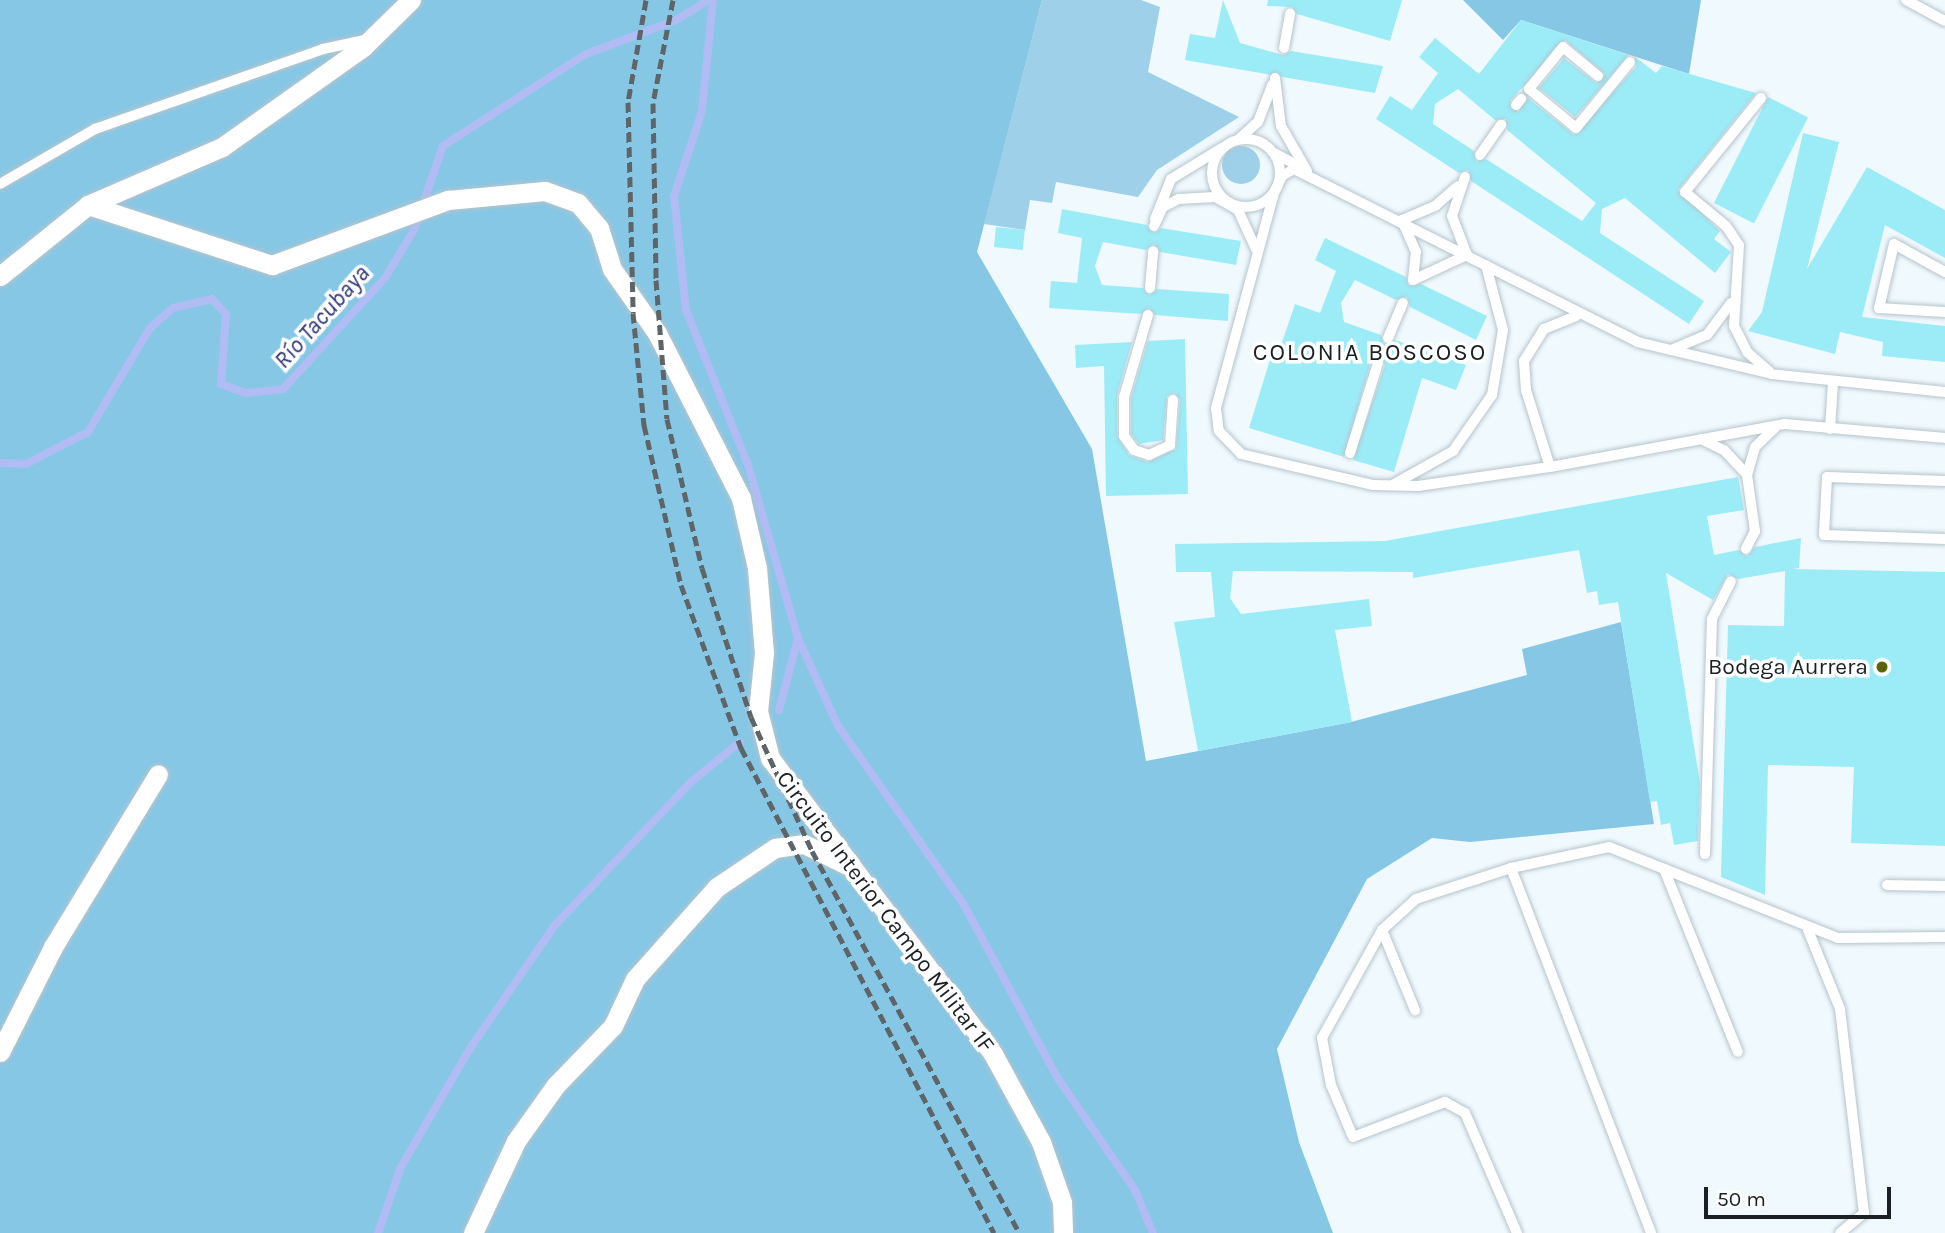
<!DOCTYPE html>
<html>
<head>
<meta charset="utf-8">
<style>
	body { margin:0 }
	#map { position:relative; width:1945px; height:1233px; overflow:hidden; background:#f0f9fe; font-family:Karla,sans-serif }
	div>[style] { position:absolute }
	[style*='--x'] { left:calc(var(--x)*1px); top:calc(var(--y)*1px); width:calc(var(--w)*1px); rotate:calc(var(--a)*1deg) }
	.green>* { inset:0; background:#9ed0e9 }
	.round { border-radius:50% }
	.forest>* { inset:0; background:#86c7e6 }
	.stream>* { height:8px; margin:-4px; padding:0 4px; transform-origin:4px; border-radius:4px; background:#b0bcf3 }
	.building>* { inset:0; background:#9cecf8; transform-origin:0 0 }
	.roads { filter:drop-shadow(0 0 2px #b5c4cb) drop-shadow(0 0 2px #b5c4cb) }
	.service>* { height:10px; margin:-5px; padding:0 5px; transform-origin:5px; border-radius:5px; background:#fff }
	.service>.ring { margin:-5px; padding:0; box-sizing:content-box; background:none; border:10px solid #fff; border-radius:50% }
	.minor>* { height:19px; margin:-9.5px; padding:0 9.5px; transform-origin:9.5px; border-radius:9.5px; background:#fff }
	.rail>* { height:5px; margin-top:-2.5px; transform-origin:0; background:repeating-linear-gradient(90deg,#5e6568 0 10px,transparent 0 15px) }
	.dots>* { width:19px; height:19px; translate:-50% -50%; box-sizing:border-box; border:4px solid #fff; border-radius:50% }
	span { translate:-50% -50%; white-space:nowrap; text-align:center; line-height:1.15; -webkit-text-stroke:7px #fff; paint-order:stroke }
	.poi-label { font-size:23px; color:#1a2023 }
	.right { translate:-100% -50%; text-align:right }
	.street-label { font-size:23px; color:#1a2023 }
	.water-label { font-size:24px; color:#2f3575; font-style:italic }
	.neighbourhood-label { font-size:24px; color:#1a2023; letter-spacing:2px }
	.scale { position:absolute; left:1704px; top:1187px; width:187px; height:32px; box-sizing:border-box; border:4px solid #1a2023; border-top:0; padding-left:9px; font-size:21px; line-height:24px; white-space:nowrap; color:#1a2023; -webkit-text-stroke:5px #fff; paint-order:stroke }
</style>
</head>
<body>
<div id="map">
	<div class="green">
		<i style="clip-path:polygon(1042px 0,1141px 0,1160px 7px,1148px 72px,1239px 117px,1157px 170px,1138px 197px,1056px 182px,1052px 203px,1030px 200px,1025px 230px,984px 224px)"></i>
		<i class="round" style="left:1222px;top:146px;width:38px;height:38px"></i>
	</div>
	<div class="forest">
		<i style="clip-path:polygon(0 0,1042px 0,977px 252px,1092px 449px,1146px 761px,1351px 722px,1527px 675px,1522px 649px,1621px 622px,1654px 824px,1470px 842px,1432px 838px,1367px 879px,1277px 1049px,1299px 1142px,1333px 1233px,0 1233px)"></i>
		<i style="clip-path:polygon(1463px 0,1701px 0,1689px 74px,1521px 20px,1503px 40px)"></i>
	</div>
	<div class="stream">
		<i style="--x:713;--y:0;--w:112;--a:95.7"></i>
		<i style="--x:702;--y:111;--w:89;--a:108.2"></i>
		<i style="--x:674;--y:196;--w:115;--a:84"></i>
		<i style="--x:686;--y:310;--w:167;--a:68.2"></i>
		<i style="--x:748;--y:465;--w:180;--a:73.9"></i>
		<i style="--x:798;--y:638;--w:97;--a:65.6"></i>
		<i style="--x:838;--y:726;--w:217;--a:54.8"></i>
		<i style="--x:963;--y:903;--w:198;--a:61.6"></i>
		<i style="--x:1057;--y:1077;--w:137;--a:55.4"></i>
		<i style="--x:1135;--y:1190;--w:47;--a:67.3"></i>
		<i style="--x:0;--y:463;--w:26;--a:2"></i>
		<i style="--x:26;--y:464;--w:70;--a:-27.3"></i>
		<i style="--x:88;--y:432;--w:121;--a:-59.2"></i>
		<i style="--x:150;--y:328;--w:30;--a:-41"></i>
		<i style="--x:173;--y:308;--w:40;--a:-13"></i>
		<i style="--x:212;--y:299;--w:21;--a:47"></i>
		<i style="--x:226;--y:314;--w:70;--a:94.1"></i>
		<i style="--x:221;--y:384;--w:27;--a:20"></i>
		<i style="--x:246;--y:393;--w:37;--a:-6"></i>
		<i style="--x:283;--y:389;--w:151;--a:-47.4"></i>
		<i style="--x:385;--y:278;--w:56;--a:-58.9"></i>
		<i style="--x:414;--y:230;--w:89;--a:-71"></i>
		<i style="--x:443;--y:146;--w:168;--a:-32.8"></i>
		<i style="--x:584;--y:55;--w:98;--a:-20.8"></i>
		<i style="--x:676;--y:20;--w:39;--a:-31"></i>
		<i style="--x:779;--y:710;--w:74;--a:-75.2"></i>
		<i style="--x:378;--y:1233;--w:70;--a:-70.8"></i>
		<i style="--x:401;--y:1167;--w:135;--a:-59.8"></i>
		<i style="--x:469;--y:1050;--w:152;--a:-55.5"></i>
		<i style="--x:555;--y:925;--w:197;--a:-46.4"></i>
		<i style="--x:691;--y:782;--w:63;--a:-39.2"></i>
	</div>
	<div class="building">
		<i style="clip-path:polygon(1223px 0,1240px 43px,1283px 55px,1291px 51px,1383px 66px,1375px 93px,1185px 60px,1190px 34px,1215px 38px)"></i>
		<i style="clip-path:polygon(1268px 0,1402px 0,1390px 41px,1297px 14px,1292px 7px,1267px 6px)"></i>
		<i style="clip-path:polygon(evenodd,1521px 20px,1629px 55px,1575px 117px,1539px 88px,1564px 58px,1596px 83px,1605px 74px,1565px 40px,1510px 101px,1518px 112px,1528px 98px,1574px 135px,1636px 67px,1635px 57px,1656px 73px,1662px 66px,1756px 93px,1678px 190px,1720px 231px,1714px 239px,1731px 252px,1715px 273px,1625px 198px,1602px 209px,1600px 233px,1704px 301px,1689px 324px,1471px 181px,1468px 170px,1459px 173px,1376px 119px,1390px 96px,1412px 110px,1438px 73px,1419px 57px,1435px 38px,1479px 74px,1521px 20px,1458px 89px,1495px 120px,1506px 119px,1507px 130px,1596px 203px,1582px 221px,1486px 159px,1476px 161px,1474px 151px,1433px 124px,1435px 104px,1458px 89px)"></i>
		<i style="left:1768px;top:97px;width:45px;height:119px;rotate:27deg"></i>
		<i style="clip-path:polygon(1803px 133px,1839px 142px,1807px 269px,1867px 167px,1945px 210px,1945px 258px,1885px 225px,1862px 317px,1945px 326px,1945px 362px,1882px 356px,1883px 342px,1840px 332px,1835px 354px,1748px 331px,1762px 312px)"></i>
		<i style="clip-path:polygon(1062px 209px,1147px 225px,1154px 233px,1161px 228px,1241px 241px,1236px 265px,1160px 252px,1154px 244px,1146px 250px,1103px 242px,1095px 266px,1102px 285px,1143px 288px,1149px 295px,1157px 289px,1229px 294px,1228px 321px,1155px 315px,1149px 308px,1141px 314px,1049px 308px,1051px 281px,1077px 283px,1082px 238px,1058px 233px)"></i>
		<i style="left:996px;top:227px;width:29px;height:20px;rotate:6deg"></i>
		<i style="clip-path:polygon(1325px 238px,1406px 277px,1409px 286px,1421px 284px,1487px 316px,1476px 340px,1410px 307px,1407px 297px,1396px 300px,1355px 280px,1341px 303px,1344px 322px,1381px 335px,1384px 344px,1395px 340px,1466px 365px,1456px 390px,1422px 378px,1394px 472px,1353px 460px,1385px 365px,1380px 356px,1371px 361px,1344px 457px,1249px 428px,1272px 353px,1278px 354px,1295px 304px,1320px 313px,1336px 271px,1315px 260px)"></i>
		<i style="clip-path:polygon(1185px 339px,1188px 494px,1106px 496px,1104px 366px,1076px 368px,1075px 345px,1132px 342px,1117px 395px,1117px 436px,1129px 455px,1148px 462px,1176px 449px,1180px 400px,1174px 393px,1167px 396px,1163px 440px,1139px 444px,1131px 434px,1131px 398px,1148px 341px)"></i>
		<i style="clip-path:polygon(1738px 477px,1744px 510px,1707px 516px,1714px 555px,1739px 550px,1747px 556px,1755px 547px,1801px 538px,1799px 568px,1793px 569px,1945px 572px,1945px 846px,1851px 843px,1854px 767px,1768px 765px,1765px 895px,1721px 877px,1728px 625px,1784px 626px,1785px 571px,1738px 579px,1728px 574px,1713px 600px,1666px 573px,1700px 783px,1698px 841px,1674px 845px,1670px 823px,1661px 825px,1657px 801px,1650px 802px,1618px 602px,1599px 605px,1597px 591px,1587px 593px,1579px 550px,1413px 578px,1413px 572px,1233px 571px,1230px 598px,1241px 614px,1369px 599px,1372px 626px,1335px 630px,1352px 722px,1198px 751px,1174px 622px,1215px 617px,1211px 572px,1176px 572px,1175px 544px,1385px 541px)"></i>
	</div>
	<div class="roads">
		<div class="service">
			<i style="--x:1906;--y:0;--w:44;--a:28.3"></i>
			<i style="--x:1284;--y:48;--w:35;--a:-80"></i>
			<i style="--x:1598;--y:76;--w:45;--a:-140.4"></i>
			<i style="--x:1563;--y:47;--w:54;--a:129"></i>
			<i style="--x:1529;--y:89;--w:61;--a:39.7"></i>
			<i style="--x:1576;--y:128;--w:85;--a:-50.7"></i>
			<i style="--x:1275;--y:78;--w:48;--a:82.9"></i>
			<i style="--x:1281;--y:126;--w:52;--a:60"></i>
			<i style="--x:1761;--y:98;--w:121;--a:129"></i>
			<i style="--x:1685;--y:192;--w:53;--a:39.7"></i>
			<i style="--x:1726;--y:226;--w:23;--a:56"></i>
			<i style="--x:1739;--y:245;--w:81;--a:93.5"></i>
			<i style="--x:1734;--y:326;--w:29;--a:63"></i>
			<i style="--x:1747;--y:352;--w:29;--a:41"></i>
			<i style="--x:1516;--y:105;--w:8;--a:-50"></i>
			<i style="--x:1239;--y:139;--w:25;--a:-42"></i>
			<i style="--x:1258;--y:122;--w:40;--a:-69"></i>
			<i class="ring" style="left:1212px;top:139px;width:58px;height:58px"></i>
			<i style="--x:1274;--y:153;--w:34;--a:28"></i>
			<i style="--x:1480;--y:155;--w:37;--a:-55"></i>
			<i style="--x:0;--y:184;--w:110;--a:-30.1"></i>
			<i style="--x:95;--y:129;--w:242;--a:-19.3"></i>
			<i style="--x:323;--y:49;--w:43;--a:-12.1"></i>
			<i style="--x:1155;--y:219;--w:43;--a:-68.2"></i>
			<i style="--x:1171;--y:179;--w:60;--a:-31.3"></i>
			<i style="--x:1154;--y:226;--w:21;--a:-65"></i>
			<i style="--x:1163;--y:207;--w:18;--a:-27"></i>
			<i style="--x:1179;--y:199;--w:36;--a:-3"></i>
			<i style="--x:1215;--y:197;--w:26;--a:29"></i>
			<i style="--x:1238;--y:210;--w:43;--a:65.2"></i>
			<i style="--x:1945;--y:272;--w:58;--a:-151.2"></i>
			<i style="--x:1894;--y:244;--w:66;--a:103.2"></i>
			<i style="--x:1879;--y:308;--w:66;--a:3.5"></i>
			<i style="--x:1413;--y:280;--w:60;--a:-24.8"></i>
			<i style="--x:1467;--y:255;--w:42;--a:-111"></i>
			<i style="--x:1452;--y:216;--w:41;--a:-71.6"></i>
			<i style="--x:1413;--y:280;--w:28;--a:-84"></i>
			<i style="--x:1416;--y:252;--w:35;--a:-114"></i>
			<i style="--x:1402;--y:220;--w:36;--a:-23"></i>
			<i style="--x:1435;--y:206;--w:30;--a:-41"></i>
			<i style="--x:1150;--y:288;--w:37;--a:-85"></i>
			<i style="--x:1148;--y:315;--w:85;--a:106.3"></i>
			<i style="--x:1124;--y:397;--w:39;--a:90"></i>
			<i style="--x:1124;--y:436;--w:17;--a:54"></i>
			<i style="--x:1134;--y:450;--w:16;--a:18"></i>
			<i style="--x:1149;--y:455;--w:23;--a:-25"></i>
			<i style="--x:1170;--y:445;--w:45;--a:-86.2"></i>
			<i style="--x:1388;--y:338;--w:38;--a:-67"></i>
			<i style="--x:1671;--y:350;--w:39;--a:-23"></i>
			<i style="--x:1707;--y:335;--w:40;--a:-53"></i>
			<i style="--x:1945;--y:392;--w:174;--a:-174.1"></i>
			<i style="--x:1772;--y:374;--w:138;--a:-166.6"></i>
			<i style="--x:1638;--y:342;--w:385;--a:-153.3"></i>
			<i style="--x:1294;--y:169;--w:14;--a:150"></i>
			<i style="--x:1282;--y:176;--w:19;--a:115"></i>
			<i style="--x:1274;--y:193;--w:223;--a:105.1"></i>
			<i style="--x:1216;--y:408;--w:23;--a:83"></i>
			<i style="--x:1219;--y:431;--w:32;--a:46"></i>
			<i style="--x:1241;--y:454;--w:136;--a:13.2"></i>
			<i style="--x:1373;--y:485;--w:45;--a:1.3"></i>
			<i style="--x:1418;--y:486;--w:133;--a:-8.2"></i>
			<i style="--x:1550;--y:467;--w:239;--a:-10.4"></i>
			<i style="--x:1785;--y:424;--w:161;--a:5"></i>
			<i style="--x:1830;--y:429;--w:46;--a:-86.3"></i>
			<i style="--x:1701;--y:439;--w:25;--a:26"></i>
			<i style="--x:1724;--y:450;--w:34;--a:47"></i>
			<i style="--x:1747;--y:475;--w:57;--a:81.9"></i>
			<i style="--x:1755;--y:531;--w:20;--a:117"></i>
			<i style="--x:1350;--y:453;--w:94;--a:-72.7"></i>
			<i style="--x:1550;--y:467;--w:81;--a:-107.3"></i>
			<i style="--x:1526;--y:390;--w:29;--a:-94"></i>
			<i style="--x:1524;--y:361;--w:38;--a:-58"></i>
			<i style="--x:1544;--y:329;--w:35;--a:-22"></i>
			<i style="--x:1747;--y:475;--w:29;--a:-74"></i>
			<i style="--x:1755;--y:447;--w:29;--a:-44"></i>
			<i style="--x:1945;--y:481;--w:118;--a:-178.1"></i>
			<i style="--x:1827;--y:477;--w:58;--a:93"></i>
			<i style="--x:1824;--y:535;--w:121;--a:1.9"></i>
			<i style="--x:1394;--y:484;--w:68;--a:-29.2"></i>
			<i style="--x:1453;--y:451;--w:68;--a:-55.1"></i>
			<i style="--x:1492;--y:395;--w:66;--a:-80.4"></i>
			<i style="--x:1503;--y:330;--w:67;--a:-104.7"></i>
			<i style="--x:1705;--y:854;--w:235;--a:-88.3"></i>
			<i style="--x:1712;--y:619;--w:42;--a:-63.4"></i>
			<i style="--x:1511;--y:868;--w:391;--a:69"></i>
			<i style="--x:1664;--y:869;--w:197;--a:68"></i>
			<i style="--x:1887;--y:885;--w:58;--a:1"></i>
			<i style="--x:1382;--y:930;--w:87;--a:67.6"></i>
			<i style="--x:1808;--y:930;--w:85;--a:67.9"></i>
			<i style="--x:1840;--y:1009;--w:205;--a:83.3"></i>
			<i style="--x:1864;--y:1213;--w:31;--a:140"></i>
			<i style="--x:1517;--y:1233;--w:131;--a:-113.4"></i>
			<i style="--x:1465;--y:1113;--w:23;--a:-151"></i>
			<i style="--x:1445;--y:1102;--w:98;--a:159.2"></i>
			<i style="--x:1353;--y:1137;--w:56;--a:-112.9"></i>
			<i style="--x:1331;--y:1085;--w:48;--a:-100.8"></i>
			<i style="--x:1322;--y:1038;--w:124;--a:-60.9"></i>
			<i style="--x:1382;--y:930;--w:46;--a:-42.4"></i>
			<i style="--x:1416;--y:899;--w:100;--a:-18.1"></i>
			<i style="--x:1511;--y:868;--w:100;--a:-12.1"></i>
			<i style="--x:1609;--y:847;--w:246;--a:21.7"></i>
			<i style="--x:1838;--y:938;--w:107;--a:-0.5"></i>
		</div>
		<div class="minor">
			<i style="--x:88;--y:205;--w:146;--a:-23.4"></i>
			<i style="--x:222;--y:147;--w:173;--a:-35.3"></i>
			<i style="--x:363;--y:47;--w:67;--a:-44.4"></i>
			<i style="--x:0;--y:276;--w:113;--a:-38.9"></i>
			<i style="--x:88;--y:205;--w:194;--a:18.1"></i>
			<i style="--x:272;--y:265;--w:188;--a:-20.3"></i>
			<i style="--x:448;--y:200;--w:97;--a:-5.3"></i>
			<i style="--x:545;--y:191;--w:35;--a:20"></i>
			<i style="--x:578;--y:203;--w:33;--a:50"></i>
			<i style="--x:599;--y:228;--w:43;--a:72.4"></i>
			<i style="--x:612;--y:269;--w:78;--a:54.9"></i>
			<i style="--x:657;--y:333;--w:185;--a:63"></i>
			<i style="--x:741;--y:498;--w:72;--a:77.1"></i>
			<i style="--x:757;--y:568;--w:85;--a:85.3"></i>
			<i style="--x:764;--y:653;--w:58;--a:95.9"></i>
			<i style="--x:758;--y:711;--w:49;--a:75.7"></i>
			<i style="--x:770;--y:758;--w:371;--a:53"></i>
			<i style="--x:993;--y:1054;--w:100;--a:61.4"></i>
			<i style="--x:1041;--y:1142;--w:64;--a:70.7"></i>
			<i style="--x:1062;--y:1202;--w:31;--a:88"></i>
			<i style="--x:0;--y:1052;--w:118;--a:-63.2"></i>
			<i style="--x:53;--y:947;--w:202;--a:-58.7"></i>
			<i style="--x:473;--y:1233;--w:102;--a:-64.9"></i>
			<i style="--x:516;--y:1141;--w:69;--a:-54.5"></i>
			<i style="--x:556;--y:1085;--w:82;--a:-46"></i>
			<i style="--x:613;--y:1026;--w:52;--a:-64.9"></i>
			<i style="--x:635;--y:979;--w:123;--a:-48.3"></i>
			<i style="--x:717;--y:887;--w:70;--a:-33.9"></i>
			<i style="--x:775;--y:848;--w:29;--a:-8"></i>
			<i style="--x:804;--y:844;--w:46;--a:26"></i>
		</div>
	</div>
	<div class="rail">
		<i style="--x:646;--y:0;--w:104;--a:100"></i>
		<i style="--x:628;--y:102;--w:211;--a:88.6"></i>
		<i style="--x:633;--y:313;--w:113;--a:84.4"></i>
		<i style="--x:644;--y:425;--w:164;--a:77"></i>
		<i style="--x:681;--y:585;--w:174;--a:69.8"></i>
		<i style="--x:741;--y:748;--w:547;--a:62.45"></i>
		<i style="--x:673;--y:0;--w:105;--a:101"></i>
		<i style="--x:653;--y:103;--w:177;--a:89"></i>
		<i style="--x:656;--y:280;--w:139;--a:85.5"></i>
		<i style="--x:667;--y:419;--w:153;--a:76.8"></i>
		<i style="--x:702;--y:568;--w:157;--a:71.8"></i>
		<i style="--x:751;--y:717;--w:147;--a:65.5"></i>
		<i style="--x:812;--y:851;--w:434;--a:61.5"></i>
	</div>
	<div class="dots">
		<i style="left:1882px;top:667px;background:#5b6505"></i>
	</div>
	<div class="poi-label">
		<span class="right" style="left:1868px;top:667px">Bodega Aurrera</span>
	</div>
	<div class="street-label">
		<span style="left:885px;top:912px;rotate:53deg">Circuito Interior Campo Militar 1F</span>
	</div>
	<div class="water-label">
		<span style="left:322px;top:317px;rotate:-48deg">Río Tacubaya</span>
	</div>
	<div class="neighbourhood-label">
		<span style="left:1370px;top:353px">COLONIA BOSCOSO</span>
	</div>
	<div class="scale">50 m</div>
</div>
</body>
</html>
